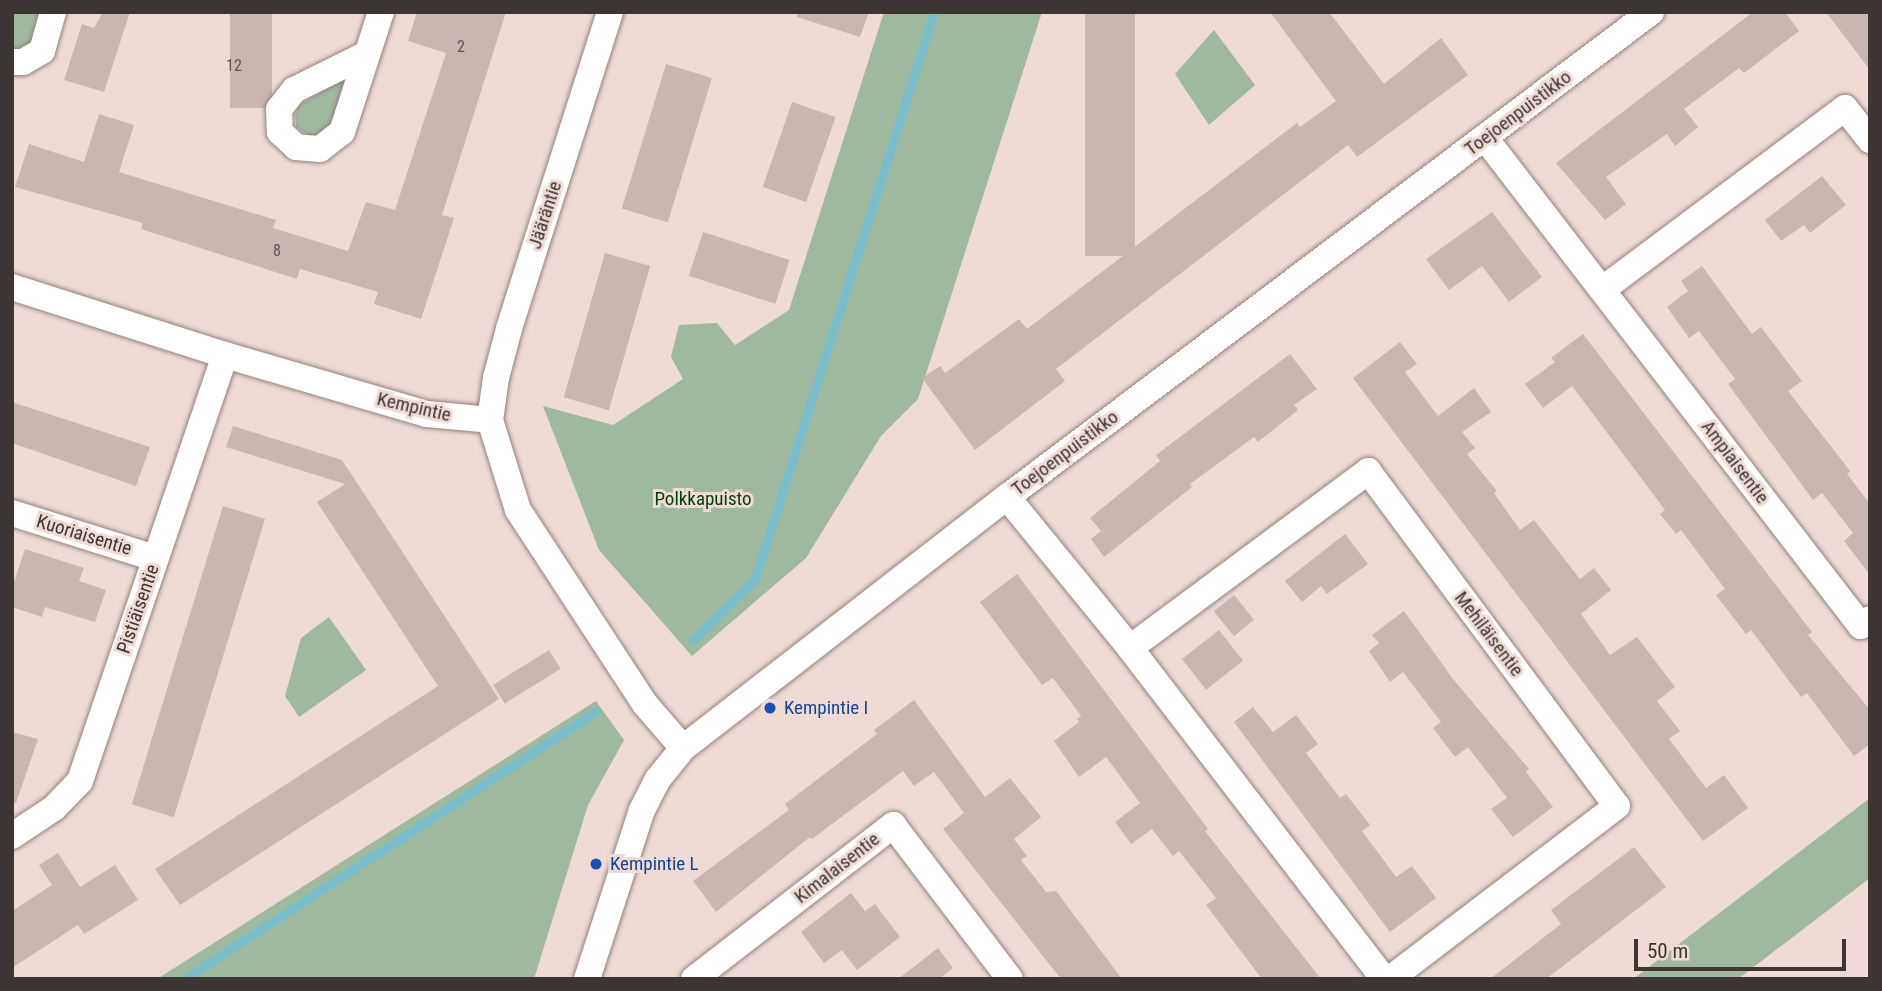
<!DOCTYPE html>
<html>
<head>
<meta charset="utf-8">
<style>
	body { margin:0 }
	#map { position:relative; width:1882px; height:991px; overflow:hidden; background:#efdbd4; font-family:"Roboto Condensed",sans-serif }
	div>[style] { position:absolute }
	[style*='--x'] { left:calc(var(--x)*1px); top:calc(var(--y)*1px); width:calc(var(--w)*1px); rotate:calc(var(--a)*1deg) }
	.green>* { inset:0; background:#9fb99f }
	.stream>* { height:9px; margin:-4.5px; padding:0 4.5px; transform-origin:4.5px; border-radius:4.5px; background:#78bdc9 }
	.building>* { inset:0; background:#c9b6af; transform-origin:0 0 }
	.roads { filter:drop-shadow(0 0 2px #93817b) drop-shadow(0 0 2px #93817b) }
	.minor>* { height:26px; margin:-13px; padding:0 13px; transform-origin:13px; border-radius:13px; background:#fff }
	.dots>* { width:19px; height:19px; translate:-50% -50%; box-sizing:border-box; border:4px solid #efdbd4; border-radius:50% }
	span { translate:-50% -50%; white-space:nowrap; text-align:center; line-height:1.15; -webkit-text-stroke:6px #efdbd4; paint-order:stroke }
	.number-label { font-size:16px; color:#5f5551 }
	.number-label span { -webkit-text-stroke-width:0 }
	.street-label { font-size:19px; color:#3c3532 }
	.park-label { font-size:19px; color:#003e08 }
	.transit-label { font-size:19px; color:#164399 }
	.left { translate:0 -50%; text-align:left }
	.frame { position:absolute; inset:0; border:14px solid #3c3532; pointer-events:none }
	.scale { position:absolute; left:1634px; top:939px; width:212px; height:32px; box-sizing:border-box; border:4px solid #3c3532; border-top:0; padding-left:9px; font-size:21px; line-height:24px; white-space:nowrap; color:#3c3532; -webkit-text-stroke:5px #efdbd4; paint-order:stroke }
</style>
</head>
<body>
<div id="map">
	<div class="green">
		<i style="clip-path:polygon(12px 12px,46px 12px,39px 36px,27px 49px,12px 52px)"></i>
		<i style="clip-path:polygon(884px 12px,1042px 12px,918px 399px,881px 436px,806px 558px,692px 656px,599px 550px,543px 406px,613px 425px,683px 379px,671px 357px,679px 325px,717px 323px,735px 345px,789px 310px)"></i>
		<i style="clip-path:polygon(1214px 30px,1255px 85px,1209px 125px,1175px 74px)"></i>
		<i style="clip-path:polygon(341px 80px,347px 85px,333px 128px,323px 136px,308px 135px,296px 127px,295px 115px,299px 105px)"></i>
		<i style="clip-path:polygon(329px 617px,366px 670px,299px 717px,285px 696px,301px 638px)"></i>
		<i style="clip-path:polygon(596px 701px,624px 740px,588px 805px,534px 979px,157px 979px)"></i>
		<i style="clip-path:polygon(1870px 798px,1870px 878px,1738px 979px,1633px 979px)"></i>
	</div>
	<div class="stream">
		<i style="--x:693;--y:640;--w:87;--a:-44.5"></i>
		<i style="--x:755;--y:579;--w:595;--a:-72.48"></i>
		<i style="--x:184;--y:979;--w:491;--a:-33"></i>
	</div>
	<div class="building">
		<i style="clip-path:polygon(103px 12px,130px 12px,104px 92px,64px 80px,82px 24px,94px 28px)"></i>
		<i style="left:230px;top:12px;width:42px;height:96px"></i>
		<i style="clip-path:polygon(417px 12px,506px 12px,442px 215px,454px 218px,421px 319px,374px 304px,378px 292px,300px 269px,297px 279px,141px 229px,143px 223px,15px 187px,29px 144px,84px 162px,99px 114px,134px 125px,119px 172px,276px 220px,273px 228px,348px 251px,366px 202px,395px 210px,446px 53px,408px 41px)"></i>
		<i style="clip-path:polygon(798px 12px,869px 12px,860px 37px,797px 17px)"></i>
		<i style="left:1085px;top:12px;width:50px;height:244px"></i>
		<i style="clip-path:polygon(1270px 12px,1329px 12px,1384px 84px,1441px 38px,1468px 75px,1357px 157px,1348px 145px,1056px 369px,1065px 381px,975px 450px,922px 378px,940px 366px,945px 373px,1019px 319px,1027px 329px,1297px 123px,1300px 127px,1336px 101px)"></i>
		<i style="clip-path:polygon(1753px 12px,1785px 12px,1799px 31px,1744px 73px,1739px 68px,1684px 109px,1698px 127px,1675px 146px,1667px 134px,1606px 177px,1626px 204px,1605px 220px,1556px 163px)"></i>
		<i style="clip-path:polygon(1826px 12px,1870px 12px,1870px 70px)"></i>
		<i style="left:666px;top:64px;width:48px;height:151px;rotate:17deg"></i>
		<i style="left:792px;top:102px;width:46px;height:90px;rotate:19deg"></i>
		<i style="clip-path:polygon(1822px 176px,1846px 205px,1810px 233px,1804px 225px,1781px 241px,1765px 220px)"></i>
		<i style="clip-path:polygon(1492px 212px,1542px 277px,1509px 302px,1482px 266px,1449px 290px,1426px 259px)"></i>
		<i style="left:703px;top:232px;width:91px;height:46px;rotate:18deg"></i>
		<i style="left:605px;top:253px;width:47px;height:150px;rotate:16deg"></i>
		<i style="clip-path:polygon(1702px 266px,1752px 334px,1761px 327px,1802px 381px,1788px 391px,1850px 471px,1847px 474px,1870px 504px,1870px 575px,1844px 541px,1853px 533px,1822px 493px,1813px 500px,1728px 384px,1735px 379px,1699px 331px,1689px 338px,1667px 307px,1688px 291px,1681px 281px)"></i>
		<i style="clip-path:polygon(1583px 334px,1812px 632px,1808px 635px,1870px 710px,1870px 744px,1854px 756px,1807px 693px,1801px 697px,1751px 630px,1746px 634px,1716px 595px,1725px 589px,1681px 530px,1676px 534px,1660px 514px,1665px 510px,1572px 386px,1543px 408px,1525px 384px,1555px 362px,1551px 358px)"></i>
		<i style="clip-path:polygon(1400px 342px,1417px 364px,1405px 372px,1438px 416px,1474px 388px,1491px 412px,1462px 432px,1475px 448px,1467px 454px,1497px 491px,1494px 493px,1520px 530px,1534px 520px,1580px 579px,1594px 568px,1611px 590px,1581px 614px,1610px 655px,1637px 637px,1675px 687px,1657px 701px,1680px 731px,1669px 739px,1706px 788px,1724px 775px,1748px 808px,1703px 841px,1353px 378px)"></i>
		<i style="clip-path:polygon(1290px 354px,1317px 389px,1294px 405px,1298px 410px,1258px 442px,1254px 437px,1190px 484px,1192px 487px,1104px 557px,1091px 539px,1101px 531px,1090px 518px,1160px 461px,1156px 455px)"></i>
		<i style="clip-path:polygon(12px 402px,150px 447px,136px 486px,12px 443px)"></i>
		<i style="clip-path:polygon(233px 426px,342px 460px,499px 699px,180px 905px,155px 869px,438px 686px,317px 502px,345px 484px,226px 447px)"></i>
		<i style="left:223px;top:506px;width:44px;height:312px;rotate:17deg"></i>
		<i style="clip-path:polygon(1345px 534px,1368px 564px,1327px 594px,1321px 586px,1302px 602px,1285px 581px)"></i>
		<i style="clip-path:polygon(25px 549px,84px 568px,79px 581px,106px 590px,95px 622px,45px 607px,42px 617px,12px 607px,12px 588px)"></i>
		<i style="clip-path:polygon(1017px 574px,1208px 829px,1205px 831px,1321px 979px,1262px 979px,1206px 905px,1216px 898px,1179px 851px,1173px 856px,1152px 829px,1131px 844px,1115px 822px,1140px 803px,1106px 757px,1079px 777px,1054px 741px,1079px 722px,1077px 719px,1081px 716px,1053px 678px,1042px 685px,980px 602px)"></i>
		<i style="left:1234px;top:595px;width:32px;height:26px;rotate:51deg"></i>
		<i style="clip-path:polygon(1404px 611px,1453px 679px,1529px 769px,1526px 772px,1553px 807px,1513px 837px,1491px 809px,1507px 798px,1468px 747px,1455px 757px,1433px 728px,1441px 722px,1403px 672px,1390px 682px,1369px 651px,1379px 643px,1372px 635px)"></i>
		<i style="left:1219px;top:630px;width:39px;height:47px;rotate:52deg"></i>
		<i style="left:549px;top:650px;width:22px;height:66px;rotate:58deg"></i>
		<i style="clip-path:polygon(914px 700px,985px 797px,1010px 778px,1041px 817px,1014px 839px,1027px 856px,1021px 860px,1046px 892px,1056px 891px,1122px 979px,1061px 979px,943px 829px,964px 813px,934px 772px,914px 786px,903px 771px,812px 839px,810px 837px,716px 912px,693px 881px,789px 810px,785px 804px,877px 734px,874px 730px)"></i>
		<i style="clip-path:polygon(1253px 707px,1273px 732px,1296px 715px,1318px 744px,1306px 753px,1340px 798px,1346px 794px,1370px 825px,1362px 831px,1396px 877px,1412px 866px,1436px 898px,1390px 932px,1234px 722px)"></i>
		<i style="clip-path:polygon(12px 732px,38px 739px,16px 803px,12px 803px)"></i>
		<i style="clip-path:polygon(1634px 847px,1666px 887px,1546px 979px,1490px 979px,1561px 924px,1551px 910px)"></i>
		<i style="clip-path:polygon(58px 853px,80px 887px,115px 865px,138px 900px,84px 934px,78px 925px,12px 968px,12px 911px,52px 885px,39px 865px)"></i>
		<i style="clip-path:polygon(851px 893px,865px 911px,875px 904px,900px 937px,857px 970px,842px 950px,824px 963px,801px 932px)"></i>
		<i style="clip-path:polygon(938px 948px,953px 968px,939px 979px,898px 979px)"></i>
	</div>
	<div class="roads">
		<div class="minor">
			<i style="--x:610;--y:12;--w:333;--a:107.7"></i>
			<i style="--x:509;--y:329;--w:51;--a:104.9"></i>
			<i style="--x:496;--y:378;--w:42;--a:98.1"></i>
			<i style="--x:490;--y:420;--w:94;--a:72.7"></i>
			<i style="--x:518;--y:510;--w:232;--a:56.8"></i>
			<i style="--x:645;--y:704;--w:58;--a:49.2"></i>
			<i style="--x:367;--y:54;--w:81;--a:153.7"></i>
			<i style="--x:294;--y:90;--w:24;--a:128"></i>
			<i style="--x:279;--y:109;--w:23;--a:88"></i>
			<i style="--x:280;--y:132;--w:22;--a:43"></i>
			<i style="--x:296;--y:147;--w:24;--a:5"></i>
			<i style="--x:320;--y:149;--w:28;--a:-38"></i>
			<i style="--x:342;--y:132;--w:126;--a:-72"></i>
			<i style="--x:12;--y:62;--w:11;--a:0"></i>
			<i style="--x:23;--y:62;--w:22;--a:-30"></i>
			<i style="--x:42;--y:51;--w:41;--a:-74.2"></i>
			<i style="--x:1485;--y:138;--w:616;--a:52.39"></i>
			<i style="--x:1861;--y:626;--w:11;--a:-38"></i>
			<i style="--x:12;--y:287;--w:224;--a:17.7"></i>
			<i style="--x:225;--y:355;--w:210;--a:16.3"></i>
			<i style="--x:427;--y:414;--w:63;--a:5.4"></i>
			<i style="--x:1603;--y:289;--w:302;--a:-36.8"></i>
			<i style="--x:1845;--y:108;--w:41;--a:52"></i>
			<i style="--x:1007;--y:497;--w:195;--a:50.8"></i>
			<i style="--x:1130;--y:648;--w:417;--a:52.5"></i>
			<i style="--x:12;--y:513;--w:150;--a:17.5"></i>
			<i style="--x:1130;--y:648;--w:297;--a:-36.6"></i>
			<i style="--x:1368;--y:471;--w:417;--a:53.4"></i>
			<i style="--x:1617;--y:806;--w:285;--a:142.7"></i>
			<i style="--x:12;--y:836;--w:50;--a:-33.7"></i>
			<i style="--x:54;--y:808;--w:37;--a:-46"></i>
			<i style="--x:80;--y:781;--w:450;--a:-71.2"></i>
			<i style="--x:587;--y:979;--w:178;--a:-72"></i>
			<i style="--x:642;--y:810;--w:35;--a:-63"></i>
			<i style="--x:658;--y:779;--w:40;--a:-51"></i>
			<i style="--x:683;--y:748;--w:410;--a:-37.8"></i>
			<i style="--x:1007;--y:497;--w:806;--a:-36.98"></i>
			<i style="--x:694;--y:979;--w:252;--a:-37.7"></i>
			<i style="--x:893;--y:825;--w:193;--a:52.8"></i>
		</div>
	</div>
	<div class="dots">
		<i style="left:770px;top:708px;background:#1a4fb4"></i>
		<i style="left:596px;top:864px;background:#1a4fb4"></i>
	</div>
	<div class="number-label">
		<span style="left:461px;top:47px">2</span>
		<span style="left:234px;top:66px">12</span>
		<span style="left:277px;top:251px">8</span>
	</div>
	<div class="street-label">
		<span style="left:1518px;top:113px;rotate:-37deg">Toejoenpuistikko</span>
		<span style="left:545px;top:215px;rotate:-72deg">Jääräntie</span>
		<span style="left:414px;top:407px;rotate:13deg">Kempintie</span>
		<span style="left:1065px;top:453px;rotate:-37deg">Toejoenpuistikko</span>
		<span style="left:1735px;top:462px;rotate:53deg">Ampiaisentie</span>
		<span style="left:84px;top:535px;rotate:17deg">Kuoriaisentie</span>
		<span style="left:138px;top:609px;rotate:-71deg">Pistiäisentie</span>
		<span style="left:1489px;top:634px;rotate:53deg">Mehiläisentie</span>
		<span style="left:837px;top:868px;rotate:-38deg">Kimalaisentie</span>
	</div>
	<div class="park-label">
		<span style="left:703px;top:499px">Polkkapuisto</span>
	</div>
	<div class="transit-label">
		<span class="left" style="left:784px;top:708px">Kempintie I</span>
		<span class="left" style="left:610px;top:864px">Kempintie L</span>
	</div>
	<div class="frame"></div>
	<div class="scale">50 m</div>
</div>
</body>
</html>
